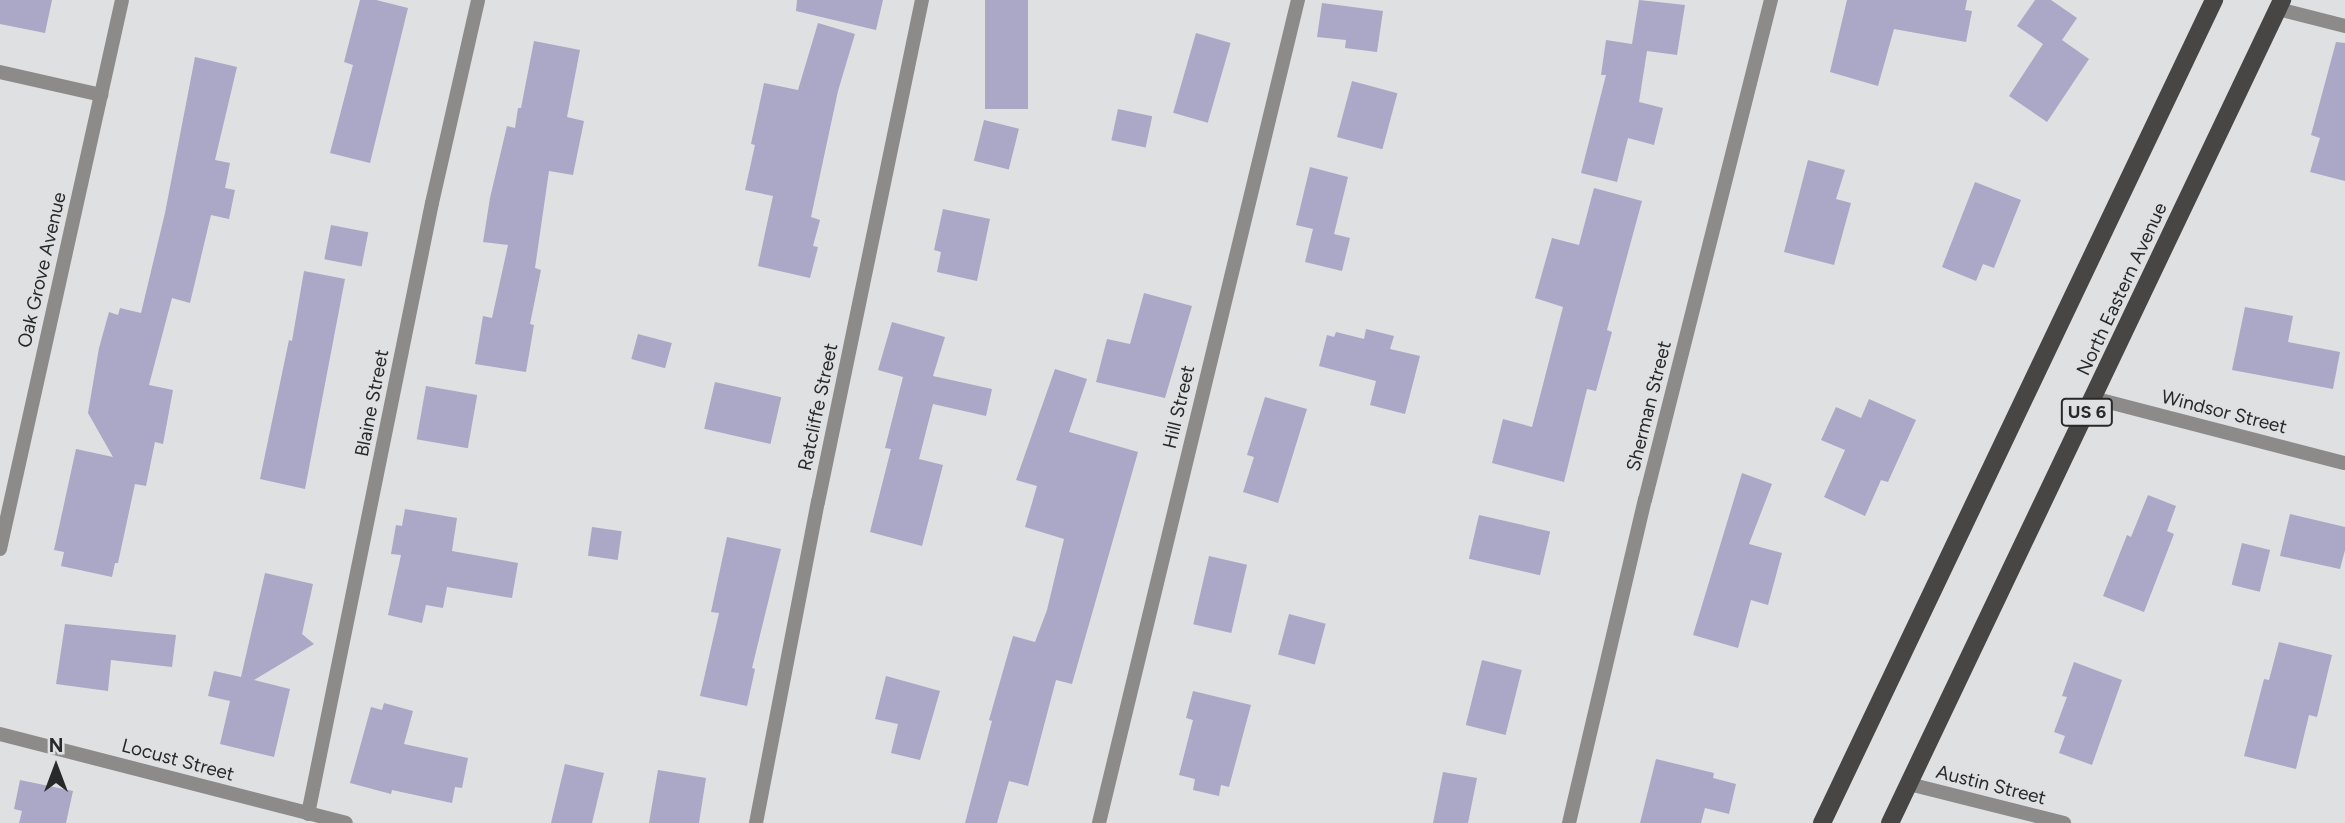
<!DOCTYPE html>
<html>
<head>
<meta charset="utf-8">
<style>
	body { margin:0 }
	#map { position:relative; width:2345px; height:823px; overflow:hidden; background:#dfe0e2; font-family:Figtree,sans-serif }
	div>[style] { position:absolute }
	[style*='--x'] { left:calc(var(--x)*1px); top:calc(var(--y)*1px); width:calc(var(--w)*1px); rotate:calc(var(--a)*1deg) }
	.building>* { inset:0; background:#aba7c6; transform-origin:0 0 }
	.minor>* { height:14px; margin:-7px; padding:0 7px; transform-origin:7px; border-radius:7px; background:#8c8b8a }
	.tertiary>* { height:14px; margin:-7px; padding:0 7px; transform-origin:7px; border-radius:7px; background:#8c8b8a }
	.primary>* { height:18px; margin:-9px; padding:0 9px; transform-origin:9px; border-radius:9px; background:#484645 }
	span { translate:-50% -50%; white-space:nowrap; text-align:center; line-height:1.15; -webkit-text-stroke:5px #dfe0e2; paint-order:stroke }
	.shield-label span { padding:2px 5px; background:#dfe0e2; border:2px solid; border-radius:5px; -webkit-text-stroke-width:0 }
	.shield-label { font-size:18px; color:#282929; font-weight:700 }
	.street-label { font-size:19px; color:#282929 }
	.north { position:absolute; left:21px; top:732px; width:70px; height:70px; -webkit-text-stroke:5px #dfe0e2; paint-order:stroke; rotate:0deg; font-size:19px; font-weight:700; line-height:28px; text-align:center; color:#282929 }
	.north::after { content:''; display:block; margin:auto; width:24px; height:32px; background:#282929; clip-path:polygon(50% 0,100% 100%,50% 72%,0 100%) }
</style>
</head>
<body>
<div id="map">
	<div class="building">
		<i style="clip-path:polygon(0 0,52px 0,45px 33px,0 24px)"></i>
		<i style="clip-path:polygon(360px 0,376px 0,408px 8px,370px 163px,330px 153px,353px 65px,344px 62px)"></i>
		<i style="clip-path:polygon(797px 0,883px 0,876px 30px,796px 11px)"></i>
		<i style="left:985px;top:0;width:43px;height:109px"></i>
		<i style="clip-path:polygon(1639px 0,1685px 5px,1677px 55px,1647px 51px,1639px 102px,1663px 108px,1654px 145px,1628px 138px,1617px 182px,1581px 173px,1606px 75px,1601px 75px,1606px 40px,1632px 44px)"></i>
		<i style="clip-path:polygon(1847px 0,1967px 0,1965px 10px,1972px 11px,1966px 42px,1894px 29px,1878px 86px,1830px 72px)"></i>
		<i style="clip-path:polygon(2035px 0,2051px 0,2077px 18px,2062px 40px,2089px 59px,2047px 122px,2009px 96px,2043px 44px,2017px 26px)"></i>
		<i style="clip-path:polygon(1322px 3px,1383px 11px,1377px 52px,1345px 48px,1346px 40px,1317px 37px)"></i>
		<i style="clip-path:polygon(818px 23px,855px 34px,838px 91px,811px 217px,820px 220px,813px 246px,818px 247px,810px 278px,758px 266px,773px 196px,745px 190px,755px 145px,751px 144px,764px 83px,798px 90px)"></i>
		<i style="left:1196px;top:33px;width:36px;height:83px;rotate:16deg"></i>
		<i style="clip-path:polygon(534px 41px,580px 50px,567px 117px,584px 121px,573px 175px,549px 171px,535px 268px,541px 270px,530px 324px,534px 325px,526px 372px,475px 364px,483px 316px,492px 318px,508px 245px,483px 242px,490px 198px,507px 126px,515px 128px,518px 108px,521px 108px)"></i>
		<i style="clip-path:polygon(2336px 42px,2345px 43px,2345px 181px,2310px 172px,2320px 138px,2311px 135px)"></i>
		<i style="clip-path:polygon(195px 57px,237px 67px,215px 160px,230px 163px,225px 188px,235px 190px,229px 219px,211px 215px,190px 303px,172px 298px,149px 385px,173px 390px,163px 444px,155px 442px,146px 486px,135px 484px,118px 563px,115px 563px,112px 577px,61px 566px,64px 552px,54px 550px,76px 449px,113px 457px,88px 413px,99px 348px,109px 312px,118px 315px,120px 308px,141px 313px,165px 213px)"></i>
		<i style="left:1352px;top:81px;width:47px;height:58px;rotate:15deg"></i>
		<i style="left:1118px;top:109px;width:35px;height:32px;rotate:12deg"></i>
		<i style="left:984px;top:120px;width:36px;height:42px;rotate:14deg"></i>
		<i style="clip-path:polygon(1808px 160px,1845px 170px,1836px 199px,1851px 203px,1834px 265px,1784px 252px)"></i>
		<i style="clip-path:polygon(1310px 167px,1348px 177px,1334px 234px,1326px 232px,1350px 238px,1342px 271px,1305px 262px,1313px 229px,1296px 225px)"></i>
		<i style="clip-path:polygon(1975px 182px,2021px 200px,1994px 268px,1983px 264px,1976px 281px,1942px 267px)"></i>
		<i style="clip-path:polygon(1594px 188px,1642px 201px,1607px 330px,1612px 332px,1596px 391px,1587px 389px,1564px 482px,1492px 463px,1503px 419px,1532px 427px,1563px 307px,1535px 298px,1552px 238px,1579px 245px)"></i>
		<i style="clip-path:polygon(943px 209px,990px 219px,977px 281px,937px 272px,941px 252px,934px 250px)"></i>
		<i style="left:331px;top:225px;width:38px;height:35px;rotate:11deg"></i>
		<i style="clip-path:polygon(304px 271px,345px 279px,305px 489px,260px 479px,289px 340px,292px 341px)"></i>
		<i style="clip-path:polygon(1144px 293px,1192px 306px,1165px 398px,1096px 382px,1107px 339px,1130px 344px)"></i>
		<i style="clip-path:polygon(2245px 307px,2293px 316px,2288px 342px,2340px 352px,2333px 389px,2232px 370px)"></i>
		<i style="clip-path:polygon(892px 322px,945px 337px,933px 376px,992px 389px,986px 416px,933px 404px,919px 459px,943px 465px,922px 546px,870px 532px,891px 449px,885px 448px,903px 377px,878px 370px)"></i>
		<i style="clip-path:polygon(1366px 329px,1394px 336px,1390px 349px,1420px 356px,1405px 414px,1370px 405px,1376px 381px,1319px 366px,1327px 335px,1334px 337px,1336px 332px,1364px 339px)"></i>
		<i style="left:638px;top:334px;width:35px;height:26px;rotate:15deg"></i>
		<i style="clip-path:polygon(1055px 369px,1087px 379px,1069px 432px,1138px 452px,1072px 684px,1056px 680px,1028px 786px,1009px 781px,997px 823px,965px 823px,992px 721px,989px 720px,1013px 636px,1035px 642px,1047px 610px,1064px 539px,1025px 527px,1037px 486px,1016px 480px)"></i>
		<i style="left:715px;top:382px;width:68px;height:48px;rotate:13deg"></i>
		<i style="left:426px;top:386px;width:52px;height:54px;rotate:10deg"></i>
		<i style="clip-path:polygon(1265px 397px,1307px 409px,1278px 503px,1243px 492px,1254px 457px,1247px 455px)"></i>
		<i style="clip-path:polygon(1869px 399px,1916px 420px,1888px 482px,1881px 480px,1865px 516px,1824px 497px,1845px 450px,1821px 440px,1836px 407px,1861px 418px)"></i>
		<i style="clip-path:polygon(1742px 473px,1772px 484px,1749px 544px,1782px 553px,1768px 605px,1751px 600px,1738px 648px,1693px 635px)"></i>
		<i style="clip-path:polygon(2148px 495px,2176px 506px,2167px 531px,2174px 534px,2144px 612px,2103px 596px,2127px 535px,2131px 537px)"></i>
		<i style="clip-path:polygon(405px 509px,457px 518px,452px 551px,518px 563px,512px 598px,447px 587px,443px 608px,426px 605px,422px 623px,388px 615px,401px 555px,391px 554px,396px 525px,402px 526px)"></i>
		<i style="clip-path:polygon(2290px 514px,2345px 527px,2345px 550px,2340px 569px,2280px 556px)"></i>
		<i style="left:1479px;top:515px;width:73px;height:45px;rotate:13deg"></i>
		<i style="left:592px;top:527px;width:30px;height:29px;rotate:8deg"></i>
		<i style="clip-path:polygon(727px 537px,781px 549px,752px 668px,755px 669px,747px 706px,700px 696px,719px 613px,711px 612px)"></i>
		<i style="left:2242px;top:543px;width:29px;height:43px;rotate:14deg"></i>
		<i style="left:1209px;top:556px;width:39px;height:70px;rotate:13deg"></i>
		<i style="clip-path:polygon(265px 573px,313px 584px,302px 634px,314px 644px,254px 680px,290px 689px,274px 757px,220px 744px,230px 701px,208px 696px,214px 671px,241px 677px)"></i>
		<i style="left:1289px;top:614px;width:38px;height:42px;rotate:15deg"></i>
		<i style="clip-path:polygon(65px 624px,176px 635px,172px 667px,111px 660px,108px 691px,56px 684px)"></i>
		<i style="clip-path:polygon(2279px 642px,2332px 655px,2317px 717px,2309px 715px,2296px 769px,2244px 756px,2264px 679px,2269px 680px)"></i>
		<i style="left:1482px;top:660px;width:41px;height:67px;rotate:14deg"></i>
		<i style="clip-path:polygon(2074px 662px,2122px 680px,2092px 765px,2059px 753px,2065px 736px,2054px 732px,2067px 697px,2062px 696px)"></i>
		<i style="clip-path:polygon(886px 676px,940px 691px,920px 760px,891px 753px,898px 724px,875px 719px)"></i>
		<i style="clip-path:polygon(1193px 691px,1251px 705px,1229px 787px,1221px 785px,1219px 796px,1193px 790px,1195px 779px,1179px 775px,1193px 720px,1186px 718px)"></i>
		<i style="clip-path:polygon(384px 703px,413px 711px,404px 744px,468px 758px,462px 788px,455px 787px,452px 803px,392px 790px,391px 794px,350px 783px,371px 707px,382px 710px)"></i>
		<i style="clip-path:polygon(1656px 759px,1714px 773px,1713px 778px,1736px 784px,1729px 814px,1705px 808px,1701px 823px,1640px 823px)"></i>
		<i style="clip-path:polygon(565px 764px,604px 773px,592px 823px,551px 823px)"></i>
		<i style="clip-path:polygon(658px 770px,706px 778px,699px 823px,649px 823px)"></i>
		<i style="clip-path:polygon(1443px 772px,1477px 778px,1468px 823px,1433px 823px)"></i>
		<i style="clip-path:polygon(20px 780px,73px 791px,66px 823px,19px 823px,22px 811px,14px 809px)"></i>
	</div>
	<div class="minor">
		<i style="--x:2278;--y:9;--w:69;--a:14.2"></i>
		<i style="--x:0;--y:72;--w:104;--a:12.8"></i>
		<i style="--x:2093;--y:398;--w:260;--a:14.5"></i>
		<i style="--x:1909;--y:784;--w:160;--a:14.1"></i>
		<i style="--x:308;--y:814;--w:623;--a:-78.53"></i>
		<i style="--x:432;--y:203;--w:208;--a:-77.2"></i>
		<i style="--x:756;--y:823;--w:327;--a:-79.1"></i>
		<i style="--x:818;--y:502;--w:513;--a:-78.3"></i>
		<i style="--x:1099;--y:823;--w:847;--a:-76.41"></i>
		<i style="--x:1569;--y:823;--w:332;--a:-76.8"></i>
		<i style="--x:1645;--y:500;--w:516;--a:-75.86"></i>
	</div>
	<div class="tertiary">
		<i style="--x:0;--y:549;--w:562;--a:-77.47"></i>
		<i style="--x:0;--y:734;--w:357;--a:14.4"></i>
	</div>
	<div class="primary">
		<i style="--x:1822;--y:823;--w:912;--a:-64.53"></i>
		<i style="--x:1890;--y:823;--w:912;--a:-64.53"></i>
	</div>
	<div class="shield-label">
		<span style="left:2087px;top:412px">US 6</span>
	</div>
	<div class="street-label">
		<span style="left:42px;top:270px;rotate:-77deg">Oak Grove Avenue</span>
		<span style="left:2122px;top:289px;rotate:-65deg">North Eastern Avenue</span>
		<span style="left:372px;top:403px;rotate:-79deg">Blaine Street</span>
		<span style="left:1649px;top:406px;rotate:-76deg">Sherman Street</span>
		<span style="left:818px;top:407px;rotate:-78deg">Ratcliffe Street</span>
		<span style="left:1179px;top:407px;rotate:-77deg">Hill Street</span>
		<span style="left:2224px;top:412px;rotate:14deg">Windsor Street</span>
		<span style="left:178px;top:760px;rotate:15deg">Locust Street</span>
		<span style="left:1991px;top:785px;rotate:14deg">Austin Street</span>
	</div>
	<div class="north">N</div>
</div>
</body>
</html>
